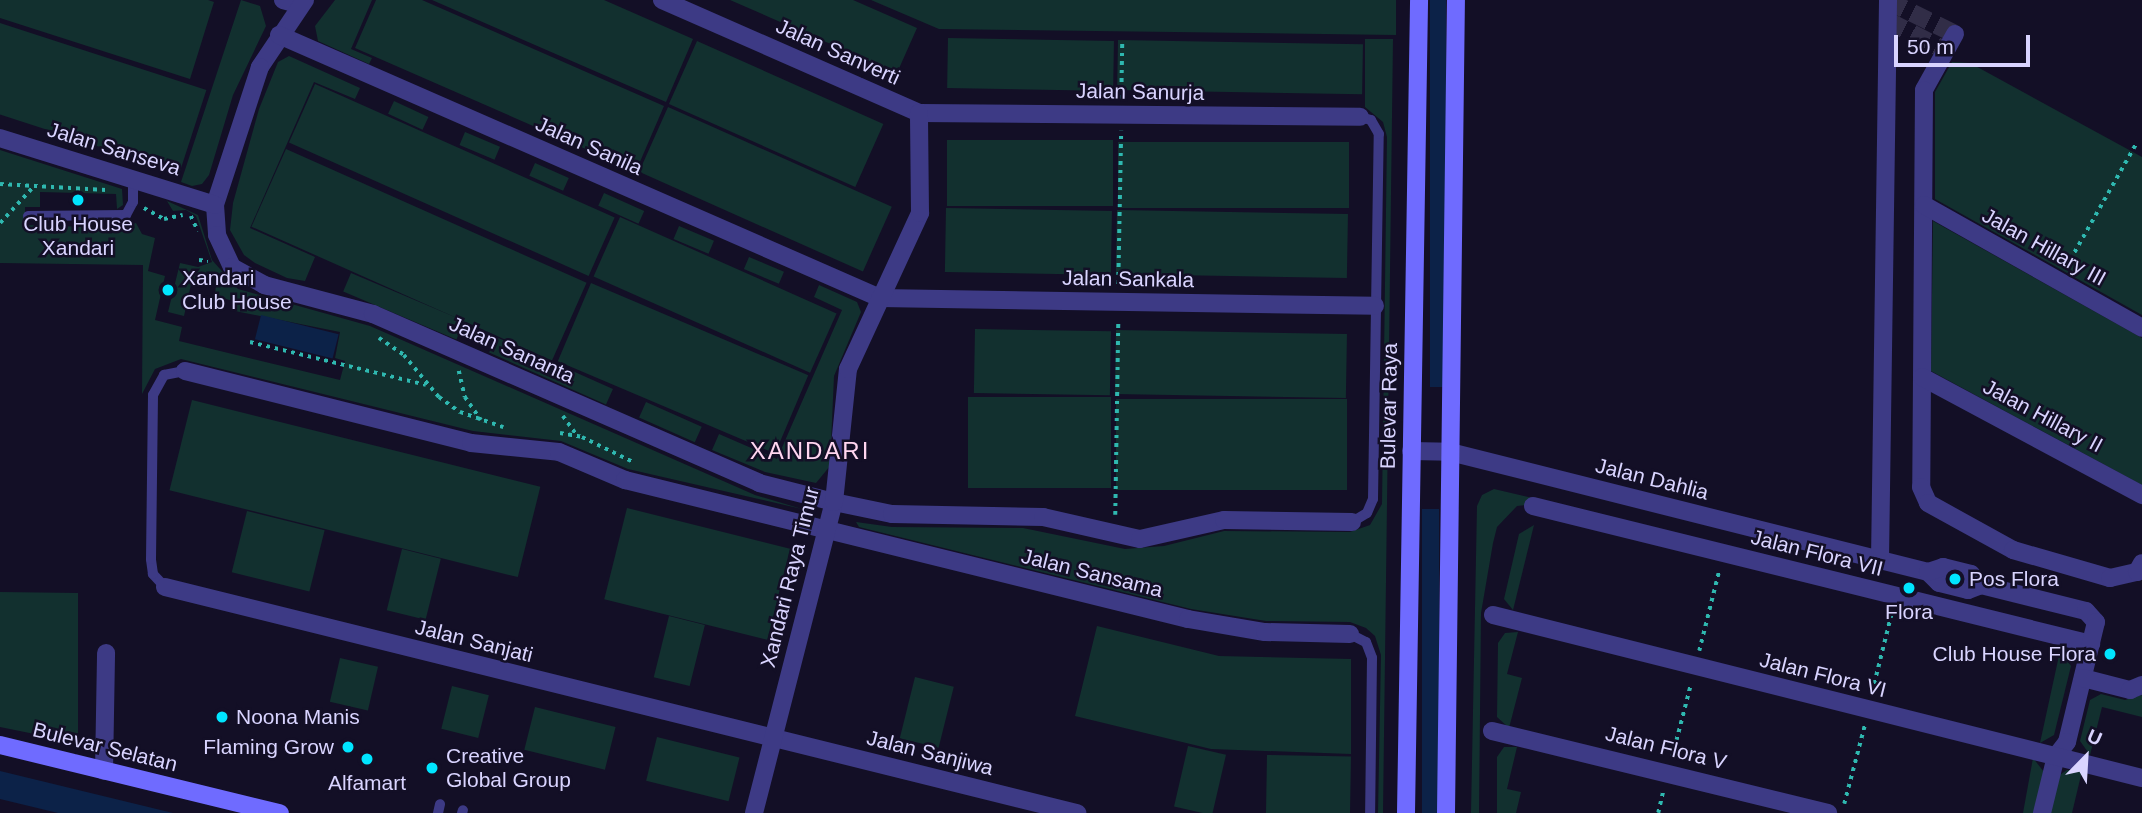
<!DOCTYPE html>
<html>
<head>
<meta charset="utf-8">
<style>
	body { margin:0 }
	#map { position:relative; width:2142px; height:813px; overflow:hidden; background:#130f26; font-family:Arial,sans-serif }
	div>[style] { position:absolute }
	[style*='--x'] { left:calc(var(--x)*1px); top:calc(var(--y)*1px); width:calc(var(--w)*1px); rotate:calc(var(--a)*1deg) }
	.green>* { inset:0; background:#12302f; transform-origin:0 0 }
	.water>* { inset:0; background:#0c2248; transform-origin:0 0 }
	.street-tunnel>* { height:18px; margin-top:-9px; transform-origin:0; background:repeating-linear-gradient(90deg,#312d47 0 18px,transparent 0 27px) }
	.path>* { height:3.5px; margin-top:-1.75px; transform-origin:0; background:repeating-linear-gradient(90deg,#2fb8b0 0 3.5px,transparent 0 8.5px) }
	.lane>* { height:10px; margin:-5px; padding:0 5px; transform-origin:5px; border-radius:5px; background:#3d3a85 }
	.street>* { height:18px; margin:-9px; padding:0 9px; transform-origin:9px; border-radius:9px; background:#3d3a85 }
	.secondary>* { height:18px; margin:-9px; padding:0 9px; transform-origin:9px; border-radius:9px; background:#6f6bff }
	.dots>* { width:19px; height:19px; translate:-50% -50%; box-sizing:border-box; border:4px solid #130f26; border-radius:50% }
	span { translate:-50% -50%; white-space:nowrap; text-align:center; line-height:1.15; -webkit-text-stroke:5px #130f26; paint-order:stroke }
	.street-label { font-size:21px; color:#d9d4ff }
	.poi-label { font-size:21px; color:#d9d4ff }
	.left { translate:0 -50%; text-align:left }
	.right { translate:-100% -50%; text-align:right }
	.quarter-label { font-size:24px; color:#ffd6f0; letter-spacing:2px }
	.north { position:absolute; left:2051px; top:722px; width:70px; height:70px; -webkit-text-stroke:5px #130f26; paint-order:stroke; rotate:24deg; font-size:19px; font-weight:700; line-height:28px; text-align:center; color:#d9d4ff }
	.north::after { content:''; display:block; margin:auto; width:24px; height:32px; background:#d9d4ff; clip-path:polygon(50% 0,100% 100%,50% 72%,0 100%) }
	.scale { position:absolute; left:1894px; top:35px; width:136px; height:32px; box-sizing:border-box; border:4px solid #d9d4ff; border-top:0; padding-left:9px; font-size:21px; line-height:24px; white-space:nowrap; color:#d9d4ff; -webkit-text-stroke:5px #130f26; paint-order:stroke }
</style>
</head>
<body>
<div id="map">
	<div class="green">
		<i style="clip-path:polygon(0 0,208px 0,214px 2px,190px 79px,0 18px)"></i>
		<i style="clip-path:polygon(241px 0,260px 6px,266px 26px,233px 95px,209px 175px,202px 184px,192px 186px,181px 182px)"></i>
		<i style="clip-path:polygon(335px 0,372px 0,351px 49px,372px 58px,369px 64px,318px 41px,315px 26px)"></i>
		<i style="clip-path:polygon(376px 0,422px 0,664px 106px,636px 171px,355px 48px)"></i>
		<i style="clip-path:polygon(432px 0,604px 0,693px 39px,666px 102px)"></i>
		<i style="clip-path:polygon(730px 0,853px 0,917px 28px,897px 73px)"></i>
		<i style="clip-path:polygon(871px 0,1396px 0,1396px 35px,939px 29px)"></i>
		<i style="left:0;top:23px;width:217px;height:87px;rotate:18deg"></i>
		<i style="left:948px;top:38px;width:166px;height:50px;rotate:1deg"></i>
		<i style="clip-path:polygon(1365px 39px,1393px 39px,1383px 813px,1378px 813px,1381px 655px,1375px 636px,1366px 628px,1350px 622px,1266px 621px,1191px 609px,859px 527px,856px 522px,892px 527px,1023px 528px,1125px 549px,1164px 546px,1224px 531px,1350px 532px,1370px 525px,1382px 504px,1387px 137px,1383px 122px,1365px 107px)"></i>
		<i style="left:1118px;top:40px;width:245px;height:50px;rotate:1deg"></i>
		<i style="left:697px;top:41px;width:204px;height:69px;rotate:24deg"></i>
		<i style="clip-path:polygon(289px 56px,360px 88px,355px 99px,314px 82px,250px 228px,315px 257px,305px 281px,287px 278px,255px 263px,244px 255px,230px 230px,233px 203px,259px 109px,278px 62px)"></i>
		<i style="clip-path:polygon(1952px 62px,1970px 63px,2142px 157px,2142px 315px,1935px 199px,1935px 92px)"></i>
		<i style="left:315px;top:84px;width:328px;height:64px;rotate:24deg"></i>
		<i style="left:394px;top:101px;width:38px;height:14px;rotate:25deg"></i>
		<i style="left:668px;top:107px;width:245px;height:71px;rotate:24deg"></i>
		<i style="left:465px;top:132px;width:38px;height:14px;rotate:23deg"></i>
		<i style="left:947px;top:140px;width:166px;height:66px"></i>
		<i style="left:1118px;top:142px;width:231px;height:66px"></i>
		<i style="left:286px;top:149px;width:329px;height:85px;rotate:24deg"></i>
		<i style="clip-path:polygon(0 150px,122px 189px,123px 205px,117px 209px,116px 194px,40px 192px,40px 207px,25px 207px,25px 225px,120px 228px,136px 223px,142px 234px,155px 238px,148px 271px,165px 276px,155px 320px,182px 327px,179px 341px,340px 380px,345px 361px,335px 358px,340px 332px,235px 311px,237px 302px,215px 296px,216px 284px,192px 280px,184px 316px,168px 312px,180px 263px,198px 267px,212px 262px,196px 216px,186px 210px,173px 211px,167px 201px,198px 215px,212px 260px,238px 289px,370px 326px,755px 495px,802px 509px,628px 469px,561px 441px,473px 431px,181px 359px,155px 369px,142px 394px,143px 265px,0 263px)"></i>
		<i style="left:535px;top:163px;width:37px;height:14px;rotate:24deg"></i>
		<i style="left:604px;top:193px;width:44px;height:14px;rotate:24deg"></i>
		<i style="left:946px;top:208px;width:166px;height:64px;rotate:1deg"></i>
		<i style="left:1117px;top:210px;width:231px;height:64px;rotate:1deg"></i>
		<i style="left:620px;top:217px;width:237px;height:65px;rotate:24deg"></i>
		<i style="clip-path:polygon(1933px 221px,2142px 338px,2142px 485px,1931px 371px)"></i>
		<i style="left:679px;top:226px;width:38px;height:14px;rotate:23deg"></i>
		<i style="left:749px;top:257px;width:38px;height:13px;rotate:23deg"></i>
		<i style="left:351px;top:273px;width:123px;height:20px;rotate:23deg"></i>
		<i style="left:591px;top:283px;width:236px;height:85px;rotate:23deg"></i>
		<i style="clip-path:polygon(819px 285px,857px 302px,861px 312px,834px 376px,830px 466px,816px 483px,765px 472px,712px 450px,719px 434px,777px 459px,842px 310px,814px 297px)"></i>
		<i style="left:975px;top:329px;width:136px;height:64px;rotate:1deg"></i>
		<i style="left:1116px;top:330px;width:231px;height:64px;rotate:1deg"></i>
		<i style="left:496px;top:337px;width:128px;height:17px;rotate:24deg"></i>
		<i style="left:968px;top:397px;width:143px;height:91px"></i>
		<i style="left:1116px;top:399px;width:231px;height:91px"></i>
		<i style="left:192px;top:400px;width:359px;height:93px;rotate:14deg"></i>
		<i style="left:646px;top:402px;width:61px;height:17px;rotate:24deg"></i>
		<i style="clip-path:polygon(1494px 489px,1549px 502px,1517px 506px,1497px 527px,1493px 543px,1481px 613px,1479px 813px,1471px 813px,1477px 506px,1482px 495px)"></i>
		<i style="left:627px;top:508px;width:168px;height:94px;rotate:14deg"></i>
		<i style="left:247px;top:511px;width:80px;height:63px;rotate:14deg"></i>
		<i style="clip-path:polygon(1534px 525px,1513px 610px,1504px 599px,1519px 534px)"></i>
		<i style="left:402px;top:549px;width:40px;height:63px;rotate:14deg"></i>
		<i style="clip-path:polygon(0 592px,78px 593px,78px 733px,69px 741px,0 727px)"></i>
		<i style="left:669px;top:616px;width:37px;height:63px;rotate:14deg"></i>
		<i style="clip-path:polygon(1097px 626px,1219px 656px,1351px 659px,1351px 754px,1211px 749px,1075px 716px)"></i>
		<i style="clip-path:polygon(1518px 632px,1507px 674px,1522px 678px,1509px 728px,1497px 717px,1498px 643px,1505px 633px)"></i>
		<i style="clip-path:polygon(2060px 651px,2071px 666px,2054px 735px,2040px 743px)"></i>
		<i style="left:340px;top:658px;width:39px;height:45px;rotate:13deg"></i>
		<i style="left:915px;top:677px;width:40px;height:63px;rotate:14deg"></i>
		<i style="left:452px;top:686px;width:38px;height:44px;rotate:14deg"></i>
		<i style="clip-path:polygon(2101px 694px,2125px 700px,2142px 695px,2142px 717px,2102px 707px,2090px 755px,2080px 741px,2090px 700px)"></i>
		<i style="left:535px;top:707px;width:83px;height:44px;rotate:14deg"></i>
		<i style="left:657px;top:737px;width:85px;height:45px;rotate:14deg"></i>
		<i style="left:1188px;top:746px;width:39px;height:62px;rotate:13deg"></i>
		<i style="clip-path:polygon(1504px 747px,1517px 747px,1507px 789px,1521px 792px,1516px 813px,1497px 813px,1497px 757px)"></i>
		<i style="left:1267px;top:755px;width:84px;height:58px;rotate:1deg"></i>
		<i style="clip-path:polygon(2033px 758px,2044px 772px,2034px 813px,2023px 813px)"></i>
		<i style="clip-path:polygon(2067px 770px,2082px 771px,2072px 813px,2049px 813px,2058px 776px)"></i>
	</div>
	<div class="water">
		<i style="left:1430px;top:0;width:16px;height:387px"></i>
		<i style="left:261px;top:315px;width:80px;height:25px;rotate:14deg"></i>
		<i style="left:1422px;top:509px;width:17px;height:304px"></i>
		<i style="clip-path:polygon(0 771px,173px 813px,58px 813px,0 799px)"></i>
	</div>
	<div class="street-tunnel">
		<i style="--x:1888;--y:1;--w:75;--a:26.2"></i>
		<i style="--x:1888;--y:21;--w:65;--a:27.3"></i>
	</div>
	<div class="path">
		<i style="--x:1121;--y:99;--w:58;--a:-89"></i>
		<i style="--x:0;--y:184;--w:106;--a:3.2"></i>
		<i style="--x:144;--y:208;--w:23;--a:29"></i>
		<i style="--x:164;--y:219;--w:19;--a:-12"></i>
		<i style="--x:191;--y:216;--w:17;--a:65"></i>
		<i style="--x:0;--y:223;--w:50;--a:-47.4"></i>
		<i style="--x:199;--y:260;--w:9;--a:6"></i>
		<i style="--x:2066;--y:267;--w:144;--a:-60.4"></i>
		<i style="--x:1118;--y:284;--w:153;--a:-88.9"></i>
		<i style="--x:379;--y:338;--w:30;--a:34"></i>
		<i style="--x:404;--y:355;--w:55;--a:50.2"></i>
		<i style="--x:439;--y:397;--w:26;--a:36"></i>
		<i style="--x:460;--y:412;--w:46;--a:19.2"></i>
		<i style="--x:250;--y:342;--w:181;--a:13.7"></i>
		<i style="--x:459;--y:371;--w:27;--a:77"></i>
		<i style="--x:465;--y:397;--w:28;--a:55"></i>
		<i style="--x:563;--y:416;--w:24;--a:54"></i>
		<i style="--x:560;--y:433;--w:22;--a:10"></i>
		<i style="--x:582;--y:437;--w:57;--a:26.1"></i>
		<i style="--x:1115;--y:515;--w:195;--a:-89.1"></i>
		<i style="--x:1699;--y:651;--w:82;--a:-76"></i>
		<i style="--x:1872;--y:692;--w:83;--a:-76.1"></i>
		<i style="--x:1672;--y:757;--w:76;--a:-75.6"></i>
		<i style="--x:1844;--y:804;--w:83;--a:-75.3"></i>
		<i style="--x:1658;--y:813;--w:23;--a:-77"></i>
	</div>
	<div class="lane">
		<i style="--x:28;--y:216;--w:98;--a:-0.6"></i>
		<i style="--x:126;--y:215;--w:15;--a:-62"></i>
		<i style="--x:133;--y:202;--w:23;--a:-90"></i>
		<i style="--x:1352;--y:522;--w:17;--a:-31"></i>
		<i style="--x:1367;--y:513;--w:15;--a:-67"></i>
		<i style="--x:1373;--y:499;--w:365;--a:-89.1"></i>
		<i style="--x:1379;--y:134;--w:16;--a:-120"></i>
		<i style="--x:1371;--y:120;--w:11;--a:-165"></i>
		<i style="--x:165;--y:587;--w:18;--a:-133"></i>
		<i style="--x:153;--y:574;--w:15;--a:-98"></i>
		<i style="--x:151;--y:559;--w:164;--a:-89.3"></i>
		<i style="--x:153;--y:395;--w:23;--a:-61"></i>
		<i style="--x:164;--y:375;--w:21;--a:-11"></i>
		<i style="--x:1350;--y:634;--w:18;--a:27"></i>
		<i style="--x:1366;--y:642;--w:17;--a:69"></i>
		<i style="--x:1372;--y:658;--w:155;--a:90.7"></i>
		<i style="--x:438;--y:813;--w:9;--a:-77"></i>
		<i style="--x:462;--y:813;--w:3;--a:-72"></i>
	</div>
	<div class="street">
		<i style="--x:283;--y:0;--w:18;--a:16"></i>
		<i style="--x:305;--y:0;--w:81;--a:123.9"></i>
		<i style="--x:260;--y:67;--w:145;--a:108.1"></i>
		<i style="--x:215;--y:205;--w:30;--a:86"></i>
		<i style="--x:217;--y:235;--w:35;--a:65"></i>
		<i style="--x:232;--y:267;--w:37;--a:29"></i>
		<i style="--x:264;--y:285;--w:113;--a:14.9"></i>
		<i style="--x:373;--y:314;--w:421;--a:23.6"></i>
		<i style="--x:759;--y:483;--w:77;--a:14.2"></i>
		<i style="--x:834;--y:502;--w:59;--a:11.7"></i>
		<i style="--x:892;--y:514;--w:151;--a:1.1"></i>
		<i style="--x:1043;--y:517;--w:99;--a:12.8"></i>
		<i style="--x:1140;--y:539;--w:86;--a:-12.7"></i>
		<i style="--x:1224;--y:520;--w:128;--a:0.9"></i>
		<i style="--x:662;--y:0;--w:281;--a:23.7"></i>
		<i style="--x:919;--y:113;--w:441;--a:0.5"></i>
		<i style="--x:1955;--y:34;--w:64;--a:119"></i>
		<i style="--x:1924;--y:90;--w:397;--a:90.4"></i>
		<i style="--x:1921;--y:487;--w:17;--a:66"></i>
		<i style="--x:1928;--y:503;--w:97;--a:28.9"></i>
		<i style="--x:2013;--y:550;--w:101;--a:16.1"></i>
		<i style="--x:2110;--y:578;--w:28;--a:-13"></i>
		<i style="--x:2137;--y:572;--w:10;--a:-61"></i>
		<i style="--x:279;--y:35;--w:656;--a:23.63"></i>
		<i style="--x:880;--y:298;--w:495;--a:0.9"></i>
		<i style="--x:0;--y:138;--w:225;--a:17.3"></i>
		<i style="--x:1924;--y:205;--w:250;--a:29.4"></i>
		<i style="--x:185;--y:371;--w:295;--a:14.1"></i>
		<i style="--x:471;--y:443;--w:88;--a:5.8"></i>
		<i style="--x:559;--y:452;--w:72;--a:23"></i>
		<i style="--x:625;--y:480;--w:580;--a:13.87"></i>
		<i style="--x:1188;--y:619;--w:78;--a:9.6"></i>
		<i style="--x:1265;--y:632;--w:85;--a:1.3"></i>
		<i style="--x:1922;--y:377;--w:250;--a:28.2"></i>
		<i style="--x:1411;--y:451;--w:39;--a:1"></i>
		<i style="--x:1450;--y:452;--w:493;--a:14.1"></i>
		<i style="--x:1533;--y:506;--w:575;--a:13.89"></i>
		<i style="--x:1880;--y:560;--w:560;--a:-89.18"></i>
		<i style="--x:1943;--y:567;--w:29;--a:14"></i>
		<i style="--x:1971;--y:574;--w:15;--a:48"></i>
		<i style="--x:1981;--y:585;--w:14;--a:159"></i>
		<i style="--x:1968;--y:590;--w:30;--a:-166"></i>
		<i style="--x:1939;--y:583;--w:16;--a:-135"></i>
		<i style="--x:1928;--y:572;--w:16;--a:-18"></i>
		<i style="--x:1981;--y:585;--w:108;--a:13.9"></i>
		<i style="--x:2086;--y:611;--w:15;--a:48"></i>
		<i style="--x:2096;--y:622;--w:123;--a:103.6"></i>
		<i style="--x:2067;--y:742;--w:18;--a:128"></i>
		<i style="--x:2056;--y:756;--w:59;--a:103.8"></i>
		<i style="--x:165;--y:587;--w:940;--a:13.92"></i>
		<i style="--x:1493;--y:615;--w:669;--a:14.1"></i>
		<i style="--x:2083;--y:678;--w:49;--a:14.3"></i>
		<i style="--x:2130;--y:690;--w:13;--a:-23"></i>
		<i style="--x:1492;--y:731;--w:346;--a:13.7"></i>
		<i style="--x:104;--y:771;--w:118;--a:-89"></i>
		<i style="--x:754;--y:813;--w:321;--a:-75.6"></i>
		<i style="--x:834;--y:502;--w:134;--a:-84"></i>
		<i style="--x:848;--y:369;--w:172;--a:-65.2"></i>
		<i style="--x:920;--y:213;--w:100;--a:-90.6"></i>
	</div>
	<div class="secondary">
		<i style="--x:0;--y:745;--w:288;--a:13.7"></i>
		<i style="--x:1406;--y:813;--w:813;--a:-89.08"></i>
		<i style="--x:1446;--y:813;--w:813;--a:-89.3"></i>
	</div>
	<div class="dots">
		<i style="left:78px;top:200px;background:#00e5ff"></i>
		<i style="left:168px;top:290px;background:#00e5ff"></i>
		<i style="left:1955px;top:579px;background:#00e5ff"></i>
		<i style="left:1909px;top:588px;background:#00e5ff"></i>
		<i style="left:2110px;top:654px;background:#00e5ff"></i>
		<i style="left:222px;top:717px;background:#00e5ff"></i>
		<i style="left:348px;top:747px;background:#00e5ff"></i>
		<i style="left:367px;top:759px;background:#00e5ff"></i>
		<i style="left:432px;top:768px;background:#00e5ff"></i>
	</div>
	<div class="street-label">
		<span style="left:838px;top:52px;rotate:24deg">Jalan Sanverti</span>
		<span style="left:1140px;top:92px;rotate:1deg">Jalan Sanurja</span>
		<span style="left:589px;top:146px;rotate:24deg">Jalan Sanila</span>
		<span style="left:114px;top:149px;rotate:17deg">Jalan Sanseva</span>
		<span style="left:2044px;top:247px;rotate:29deg">Jalan Hillary III</span>
		<span style="left:1128px;top:279px;rotate:1deg">Jalan Sankala</span>
		<span style="left:512px;top:350px;rotate:24deg">Jalan Sananta</span>
		<span style="left:1389px;top:406px;rotate:-89deg">Bulevar Raya</span>
		<span style="left:2043px;top:416px;rotate:28deg">Jalan Hillary II</span>
		<span style="left:1652px;top:479px;rotate:14deg">Jalan Dahlia</span>
		<span style="left:1817px;top:553px;rotate:14deg">Jalan Flora VII</span>
		<span style="left:1092px;top:573px;rotate:14deg">Jalan Sansama</span>
		<span style="left:790px;top:577px;rotate:-76deg">Xandari Raya Timur</span>
		<span style="left:474px;top:641px;rotate:14deg">Jalan Sanjati</span>
		<span style="left:1823px;top:675px;rotate:14deg">Jalan Flora VI</span>
		<span style="left:105px;top:747px;rotate:14deg">Bulevar Selatan</span>
		<span style="left:1666px;top:748px;rotate:14deg">Jalan Flora V</span>
		<span style="left:930px;top:753px;rotate:14deg">Jalan Sanjiwa</span>
	</div>
	<div class="poi-label">
		<span style="left:78px;top:236px">Club House<br>Xandari</span>
		<span class="left" style="left:182px;top:290px">Xandari<br>Club House</span>
		<span class="left" style="left:1969px;top:579px">Pos Flora</span>
		<span style="left:1909px;top:612px">Flora</span>
		<span class="right" style="left:2096px;top:654px">Club House Flora</span>
		<span class="left" style="left:236px;top:717px">Noona Manis</span>
		<span class="right" style="left:334px;top:747px">Flaming Grow</span>
		<span class="left" style="left:446px;top:768px">Creative<br>Global Group</span>
		<span style="left:367px;top:783px">Alfamart</span>
	</div>
	<div class="quarter-label">
		<span style="left:810px;top:451px">XANDARI</span>
	</div>
	<div class="north">U</div>
	<div class="scale">50 m</div>
</div>
</body>
</html>
